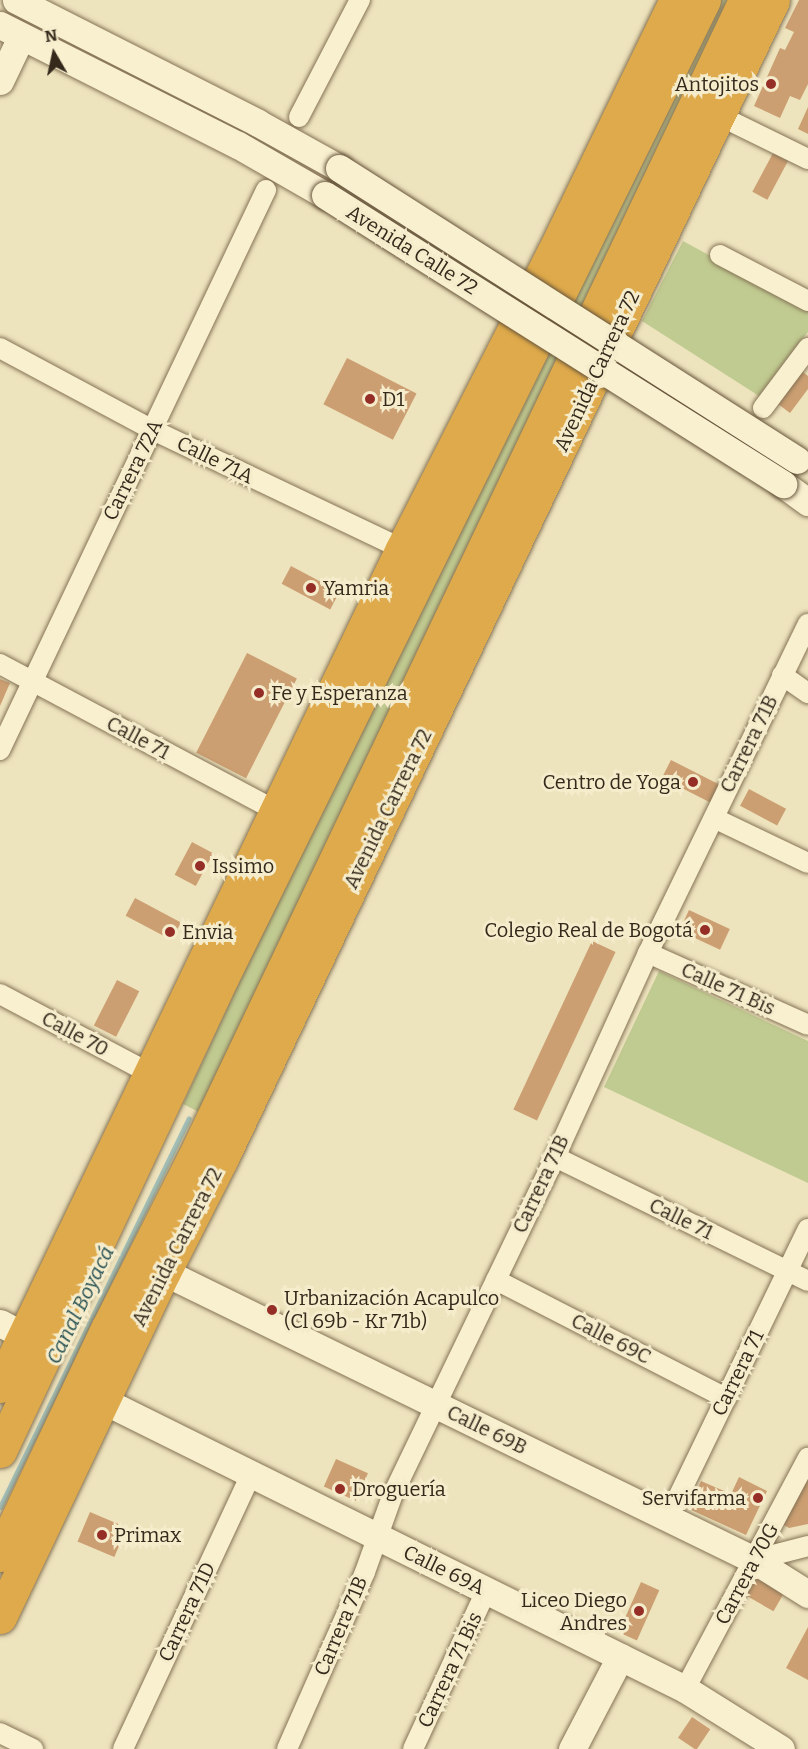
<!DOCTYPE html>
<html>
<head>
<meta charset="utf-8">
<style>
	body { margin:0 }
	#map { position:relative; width:808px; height:1749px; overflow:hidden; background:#ede3bd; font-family:Bitter,serif }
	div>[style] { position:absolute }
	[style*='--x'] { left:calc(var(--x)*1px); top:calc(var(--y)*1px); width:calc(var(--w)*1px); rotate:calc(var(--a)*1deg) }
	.green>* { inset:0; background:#c0cb91 }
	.stream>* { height:5px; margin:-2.5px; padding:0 2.5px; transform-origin:2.5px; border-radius:2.5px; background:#a1bfb8 }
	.building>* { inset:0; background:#cc9f72; transform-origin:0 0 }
	.roads { filter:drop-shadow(0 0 2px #857356) drop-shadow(0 0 2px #857356) }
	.street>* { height:20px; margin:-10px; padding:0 10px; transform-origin:10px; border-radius:10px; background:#f9f0d0 }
	.secondary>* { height:27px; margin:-13.5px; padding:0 13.5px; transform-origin:13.5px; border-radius:13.5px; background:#f9f0d0 }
	.highway>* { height:33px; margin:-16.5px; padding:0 16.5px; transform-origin:16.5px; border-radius:16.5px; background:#dfaa4b }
	.bridges { filter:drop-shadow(0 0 2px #66543a) drop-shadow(0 0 2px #66543a) }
	.secondary-bridge>* { height:27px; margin:-13.5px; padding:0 13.5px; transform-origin:13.5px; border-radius:13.5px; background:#f9f0d0 }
	.dots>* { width:16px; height:16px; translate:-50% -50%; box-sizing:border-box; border:3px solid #f5eccc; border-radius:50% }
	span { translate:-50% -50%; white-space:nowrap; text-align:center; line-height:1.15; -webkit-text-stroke:6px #f5eccc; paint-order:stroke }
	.poi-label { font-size:20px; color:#34291b }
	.right { translate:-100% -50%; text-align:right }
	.left { translate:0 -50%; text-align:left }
	.street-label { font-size:20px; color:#34291b }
	.water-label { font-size:21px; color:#2a5354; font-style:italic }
	.north { position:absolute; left:24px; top:24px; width:60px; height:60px; -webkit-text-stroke:4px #f5eccc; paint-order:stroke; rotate:351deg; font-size:16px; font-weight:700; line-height:24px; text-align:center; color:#34291b }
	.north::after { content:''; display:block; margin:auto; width:21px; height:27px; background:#34291b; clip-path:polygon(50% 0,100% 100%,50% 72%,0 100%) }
</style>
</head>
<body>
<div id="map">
	<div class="green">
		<i style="clip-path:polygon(717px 0,732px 0,203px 1114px,183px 1104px,357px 727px)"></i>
		<i style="clip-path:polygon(683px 241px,808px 309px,808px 332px,759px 396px,642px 321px)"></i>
		<i style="clip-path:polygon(659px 971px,808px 1041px,808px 1183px,604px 1087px)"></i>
	</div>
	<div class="stream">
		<i style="--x:0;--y:1507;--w:432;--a:-64.1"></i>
	</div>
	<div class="building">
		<i style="clip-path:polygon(799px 0,808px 0,808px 84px,800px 100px,790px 96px,780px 118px,754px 106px,780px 48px,785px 50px,794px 32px,785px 28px)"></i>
		<i style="clip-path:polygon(808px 107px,808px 134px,798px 129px)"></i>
		<i style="left:773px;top:153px;width:17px;height:44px;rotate:28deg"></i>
		<i style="left:347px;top:358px;width:78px;height:52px;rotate:27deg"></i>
		<i style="clip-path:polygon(799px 369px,808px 376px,808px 389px,790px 413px,774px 401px)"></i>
		<i style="left:291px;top:566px;width:55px;height:20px;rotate:28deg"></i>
		<i style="left:247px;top:653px;width:56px;height:112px;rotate:27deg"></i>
		<i style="clip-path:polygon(0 679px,10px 683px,0 706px)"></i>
		<i style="left:671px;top:760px;width:58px;height:20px;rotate:27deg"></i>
		<i style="left:749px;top:789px;width:42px;height:19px;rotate:28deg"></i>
		<i style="left:192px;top:842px;width:24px;height:37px;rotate:28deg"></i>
		<i style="left:135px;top:898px;width:52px;height:20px;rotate:28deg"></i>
		<i style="left:689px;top:910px;width:45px;height:23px;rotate:25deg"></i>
		<i style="left:592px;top:941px;width:26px;height:186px;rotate:25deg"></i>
		<i style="left:117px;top:980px;width:25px;height:51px;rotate:27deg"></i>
		<i style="left:336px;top:1459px;width:35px;height:30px;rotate:24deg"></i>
		<i style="clip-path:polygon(739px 1477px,767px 1491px,746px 1535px,689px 1509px,701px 1481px,731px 1494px)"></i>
		<i style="clip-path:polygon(808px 1479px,808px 1524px,789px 1528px,779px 1522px)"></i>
		<i style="left:90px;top:1512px;width:40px;height:32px;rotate:23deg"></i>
		<i style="left:754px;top:1577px;width:34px;height:20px;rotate:30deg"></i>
		<i style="left:641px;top:1582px;width:20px;height:55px;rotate:24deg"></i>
		<i style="clip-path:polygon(808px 1627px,808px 1680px,786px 1668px)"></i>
		<i style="left:692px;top:1717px;width:22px;height:25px;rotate:34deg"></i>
	</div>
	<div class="roads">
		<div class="street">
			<i style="--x:718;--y:115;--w:100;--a:26.1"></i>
			<i style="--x:299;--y:117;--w:132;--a:-62.5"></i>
			<i style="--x:720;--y:255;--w:99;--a:27.6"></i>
			<i style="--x:0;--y:348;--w:174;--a:28.2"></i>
			<i style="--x:153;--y:430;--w:276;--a:25.5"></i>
			<i style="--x:763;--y:408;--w:75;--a:-53.1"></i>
			<i style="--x:0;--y:664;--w:313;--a:28"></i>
			<i style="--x:782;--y:675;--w:32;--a:35"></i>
			<i style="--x:0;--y:750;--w:620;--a:-64.59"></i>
			<i style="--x:714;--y:818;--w:104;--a:25.6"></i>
			<i style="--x:648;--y:953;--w:175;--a:24.2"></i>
			<i style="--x:0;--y:994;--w:171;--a:27.9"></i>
			<i style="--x:555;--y:1157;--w:282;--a:26.1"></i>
			<i style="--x:496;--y:1280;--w:259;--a:27.2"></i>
			<i style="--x:668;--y:1518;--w:321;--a:-64.2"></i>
			<i style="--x:754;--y:1560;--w:56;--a:-14.5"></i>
			<i style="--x:685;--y:1689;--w:262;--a:-62"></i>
			<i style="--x:0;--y:1733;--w:37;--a:26"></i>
			<i style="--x:123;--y:1749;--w:303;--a:-65"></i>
			<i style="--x:287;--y:1749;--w:193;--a:-66.2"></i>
			<i style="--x:365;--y:1572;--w:83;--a:-70.3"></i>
			<i style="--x:393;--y:1494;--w:374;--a:-64.3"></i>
			<i style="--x:555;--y:1157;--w:224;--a:-65.5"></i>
			<i style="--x:648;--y:953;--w:366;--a:-64.1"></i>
			<i style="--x:413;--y:1749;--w:174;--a:-65.2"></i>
		</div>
		<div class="secondary">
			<i style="--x:16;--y:0;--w:271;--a:26.9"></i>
			<i style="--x:258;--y:123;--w:93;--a:29.1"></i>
			<i style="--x:0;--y:25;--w:267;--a:26.8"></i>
			<i style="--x:238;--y:145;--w:100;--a:29.9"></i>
			<i style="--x:0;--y:81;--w:49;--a:-64.5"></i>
			<i style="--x:783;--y:484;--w:31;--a:36"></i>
			<i style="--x:164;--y:1272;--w:657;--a:26.02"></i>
			<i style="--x:754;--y:1560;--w:64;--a:32.2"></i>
			<i style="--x:0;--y:1323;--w:27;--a:28"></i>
			<i style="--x:102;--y:1400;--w:651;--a:26.37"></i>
			<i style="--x:685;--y:1689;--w:113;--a:32"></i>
			<i style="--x:572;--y:1749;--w:104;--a:-62.4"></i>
		</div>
		<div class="highway">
			<i style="--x:0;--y:1386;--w:929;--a:-64.35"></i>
			<i style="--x:402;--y:549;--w:332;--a:-63"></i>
			<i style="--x:553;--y:253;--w:281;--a:-64.1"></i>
			<i style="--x:0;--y:1451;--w:523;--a:-64.86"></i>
			<i style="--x:222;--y:978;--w:1090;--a:-63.76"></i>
			<i style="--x:0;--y:1555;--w:252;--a:-64.7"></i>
			<i style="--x:108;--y:1327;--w:188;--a:-63.2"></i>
			<i style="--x:193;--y:1159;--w:1284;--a:-64.53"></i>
			<i style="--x:0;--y:1617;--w:382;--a:-64.6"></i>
			<i style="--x:164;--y:1272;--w:128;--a:-63"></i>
			<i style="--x:222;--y:1158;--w:1282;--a:-64.55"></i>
		</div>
	</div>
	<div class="bridges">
		<div class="secondary-bridge">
			<i style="--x:339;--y:168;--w:543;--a:32.52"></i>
			<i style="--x:325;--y:195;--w:542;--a:32.25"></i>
		</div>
	</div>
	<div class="dots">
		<i style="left:771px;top:84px;background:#942e26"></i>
		<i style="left:370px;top:399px;background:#942e26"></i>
		<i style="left:311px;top:588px;background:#942e26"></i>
		<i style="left:259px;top:693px;background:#942e26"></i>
		<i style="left:693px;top:782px;background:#942e26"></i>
		<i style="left:200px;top:866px;background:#942e26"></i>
		<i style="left:705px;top:930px;background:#942e26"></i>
		<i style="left:170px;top:932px;background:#942e26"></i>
		<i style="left:272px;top:1310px;background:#942e26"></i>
		<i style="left:340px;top:1489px;background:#942e26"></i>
		<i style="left:758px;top:1498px;background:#942e26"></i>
		<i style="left:102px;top:1535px;background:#942e26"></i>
		<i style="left:639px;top:1611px;background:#942e26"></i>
	</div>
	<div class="poi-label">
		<span class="right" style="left:759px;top:84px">Antojitos</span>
		<span class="left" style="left:382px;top:399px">D1</span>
		<span class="left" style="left:323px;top:588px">Yamria</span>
		<span class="left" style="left:271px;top:693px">Fe y Esperanza</span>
		<span class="right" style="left:681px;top:782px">Centro de Yoga</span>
		<span class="left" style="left:212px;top:866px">Issimo</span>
		<span class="right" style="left:693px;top:930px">Colegio Real de Bogotá</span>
		<span class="left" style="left:182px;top:932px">Envia</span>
		<span class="left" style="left:284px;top:1310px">Urbanización Acapulco<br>(Cl 69b - Kr 71b)</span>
		<span class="left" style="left:352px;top:1489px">Droguería</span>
		<span class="right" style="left:746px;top:1498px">Servifarma</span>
		<span class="left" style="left:114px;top:1535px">Primax</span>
		<span class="right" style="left:627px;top:1612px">Liceo Diego<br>Andres</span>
	</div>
	<div class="street-label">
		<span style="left:412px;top:250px;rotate:32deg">Avenida Calle 72</span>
		<span style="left:597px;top:371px;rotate:-65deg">Avenida Carrera 72</span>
		<span style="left:215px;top:460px;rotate:26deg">Calle 71A</span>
		<span style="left:133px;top:470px;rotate:-64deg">Carrera 72A</span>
		<span style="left:138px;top:738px;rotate:28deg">Calle 71</span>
		<span style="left:749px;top:744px;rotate:-64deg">Carrera 71B</span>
		<span style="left:388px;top:809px;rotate:-64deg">Avenida Carrera 72</span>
		<span style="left:728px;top:989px;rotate:24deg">Calle 71 Bis</span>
		<span style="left:75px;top:1034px;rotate:28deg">Calle 70</span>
		<span style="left:541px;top:1184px;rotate:-65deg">Carrera 71B</span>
		<span style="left:681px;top:1219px;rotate:26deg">Calle 71</span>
		<span style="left:177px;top:1247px;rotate:-63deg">Avenida Carrera 72</span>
		<span style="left:611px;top:1339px;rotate:27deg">Calle 69C</span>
		<span style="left:738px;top:1373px;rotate:-64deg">Carrera 71</span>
		<span style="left:487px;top:1430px;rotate:26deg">Calle 69B</span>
		<span style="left:444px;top:1570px;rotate:26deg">Calle 69A</span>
		<span style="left:747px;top:1574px;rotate:-62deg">Carrera 70G</span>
		<span style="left:187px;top:1612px;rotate:-65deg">Carrera 71D</span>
		<span style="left:341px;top:1626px;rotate:-67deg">Carrera 71B</span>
		<span style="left:450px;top:1670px;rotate:-65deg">Carrera 71 Bis</span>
	</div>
	<div class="water-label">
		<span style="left:80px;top:1305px;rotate:-64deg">Canal Boyacá</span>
	</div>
	<div class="north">N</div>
</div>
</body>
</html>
